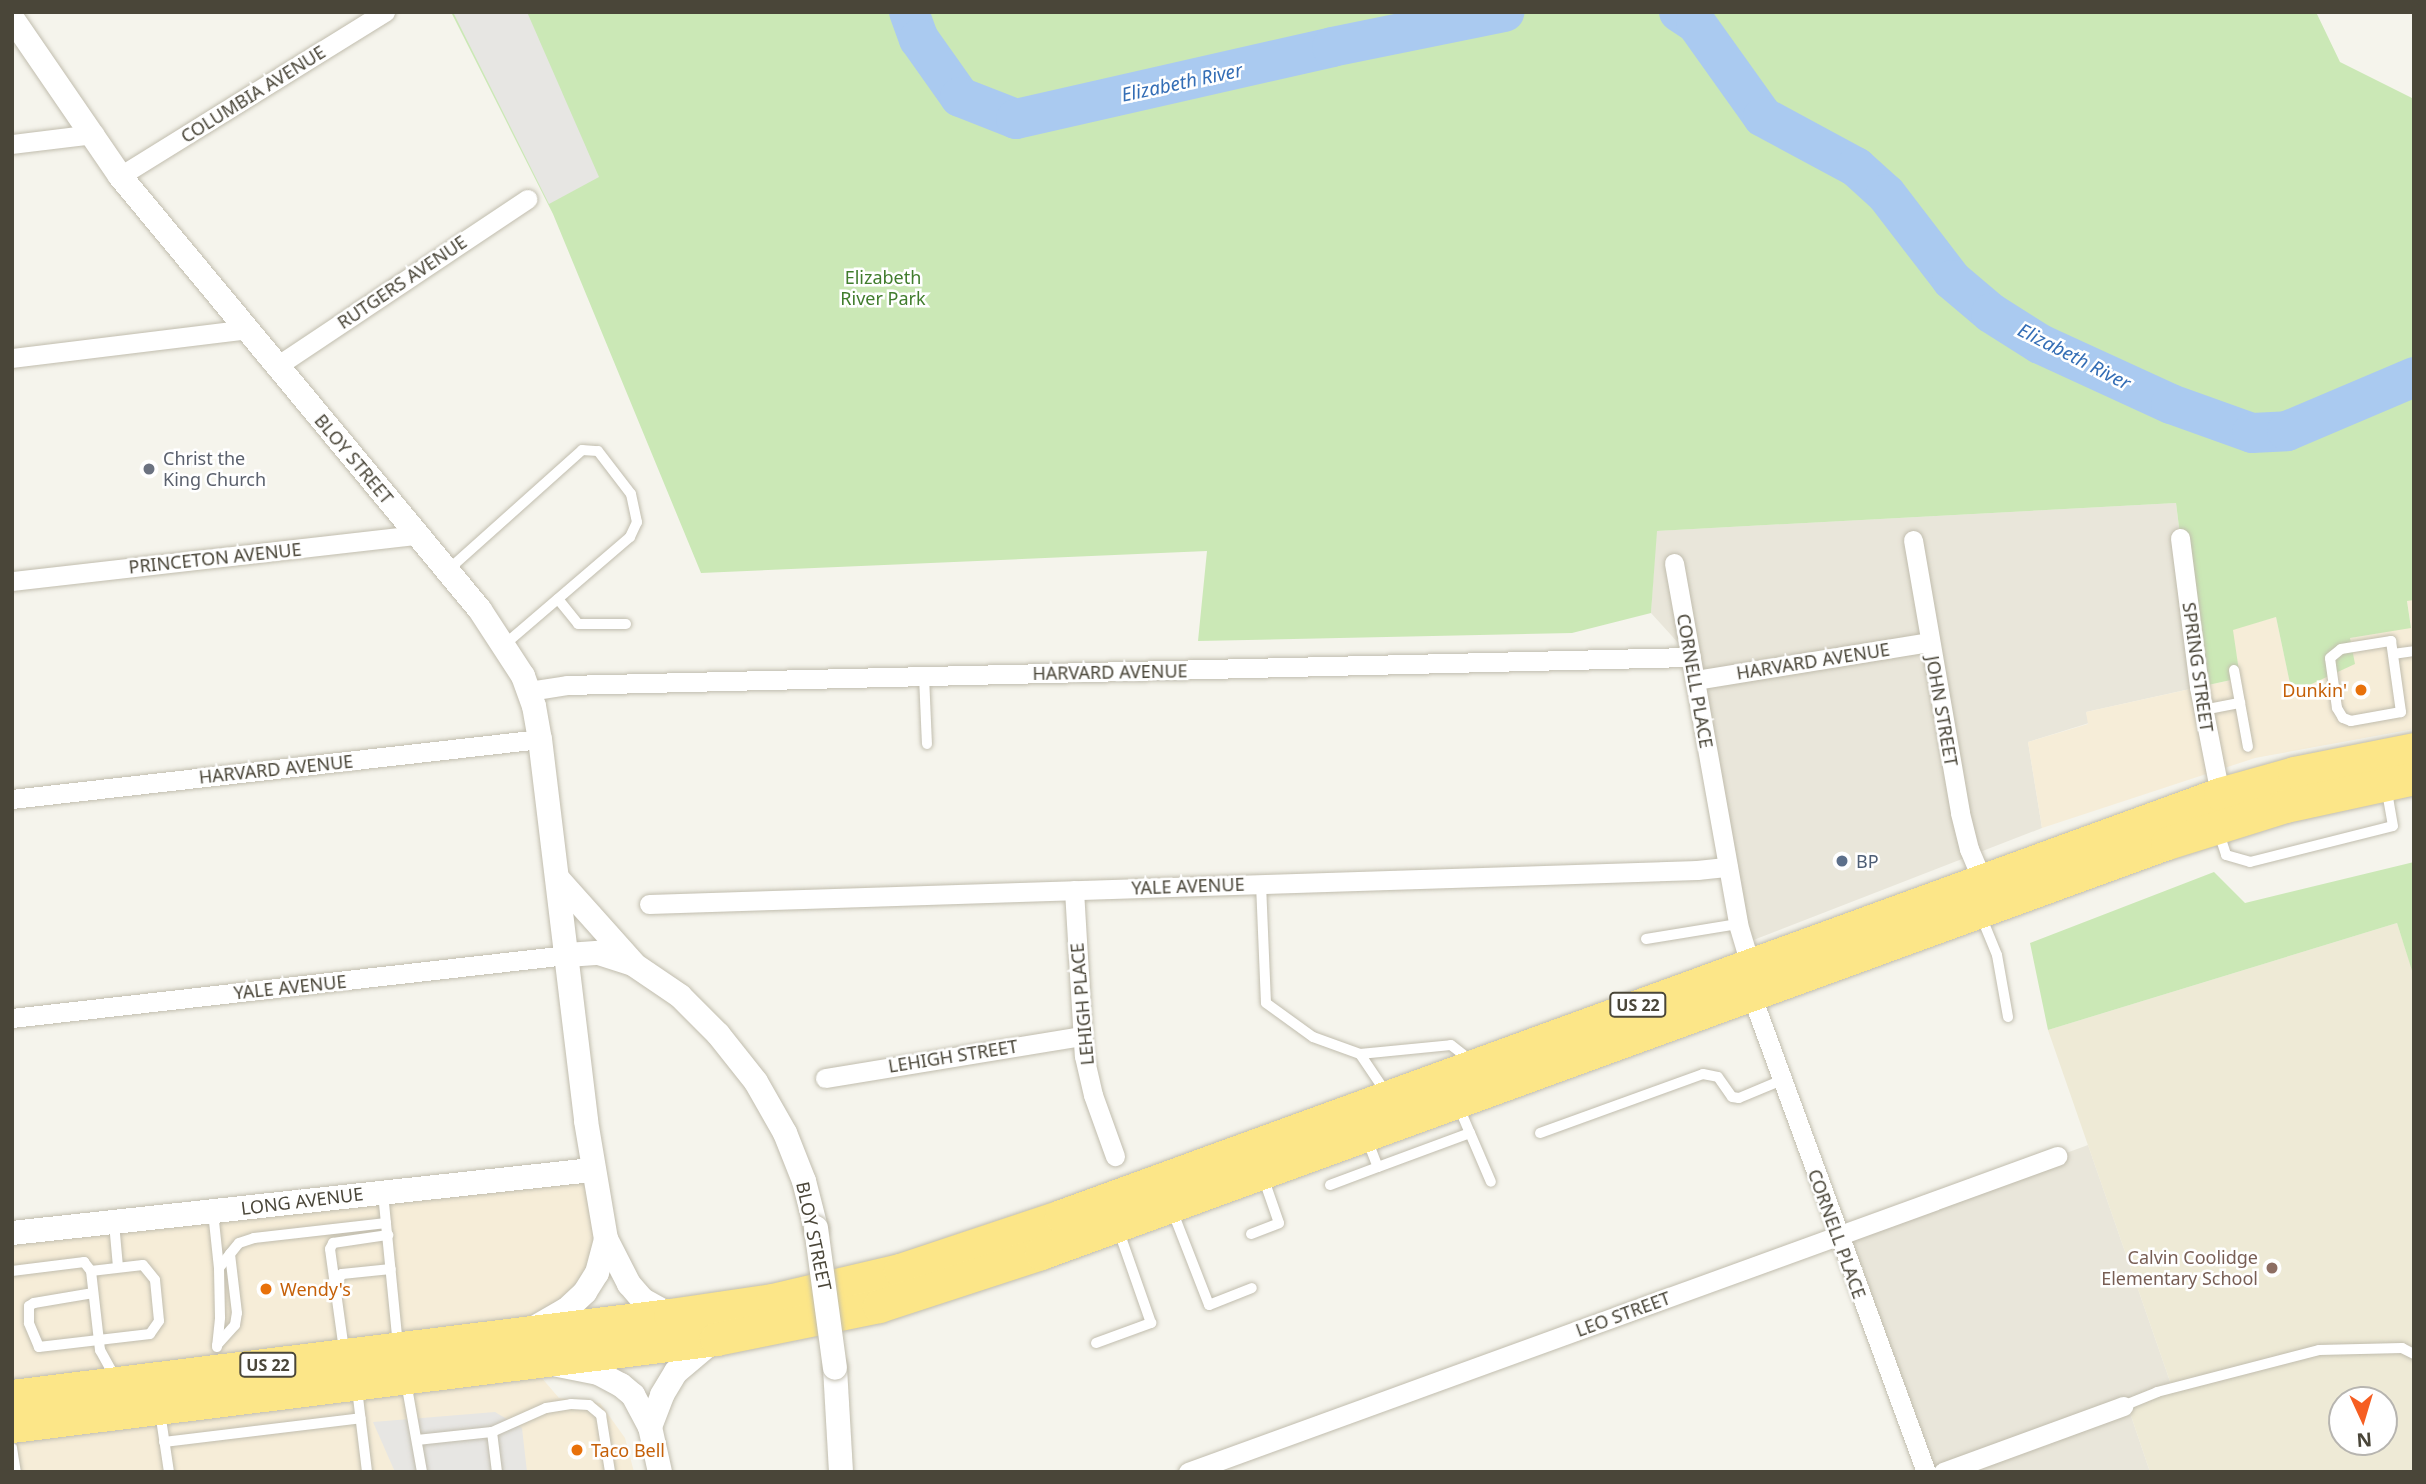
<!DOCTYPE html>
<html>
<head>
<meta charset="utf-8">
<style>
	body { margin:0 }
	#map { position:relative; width:2426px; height:1484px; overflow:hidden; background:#f5f4ec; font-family:"Noto Sans",sans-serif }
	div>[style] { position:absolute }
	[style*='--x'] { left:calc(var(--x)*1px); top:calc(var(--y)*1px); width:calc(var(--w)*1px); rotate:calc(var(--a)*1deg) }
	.residential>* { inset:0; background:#e9e6da }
	.commercial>* { inset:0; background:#f6edd8 }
	.education>* { inset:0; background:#eeead6 }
	.green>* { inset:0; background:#cbe8b6 }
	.parking>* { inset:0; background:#e7e6e3 }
	.river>* { height:40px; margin:-20px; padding:0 20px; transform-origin:20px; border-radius:20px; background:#aacaf0 }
	.roads { filter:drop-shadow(0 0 2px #c1bdae) drop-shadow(0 0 2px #c1bdae) }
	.service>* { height:10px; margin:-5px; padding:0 5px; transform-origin:5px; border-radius:5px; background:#fff }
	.minor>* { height:19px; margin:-9.5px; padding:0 9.5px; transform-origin:9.5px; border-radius:9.5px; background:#fff }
	.tertiary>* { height:24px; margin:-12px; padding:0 12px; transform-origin:12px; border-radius:12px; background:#fff }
	.trunk>* { height:33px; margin:-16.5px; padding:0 16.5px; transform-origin:16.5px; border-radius:16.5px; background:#fce688 }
	.bridges { filter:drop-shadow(0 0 2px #c1bdae) drop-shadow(0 0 2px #c1bdae) }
	.tertiary-bridge>* { height:24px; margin:-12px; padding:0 12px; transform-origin:12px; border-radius:12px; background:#fff }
	.dots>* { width:19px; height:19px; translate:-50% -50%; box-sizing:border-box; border:4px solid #fff; border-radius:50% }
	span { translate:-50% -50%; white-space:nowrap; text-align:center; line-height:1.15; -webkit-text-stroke:5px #fff; paint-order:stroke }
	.shield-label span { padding:2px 5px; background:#fff; border:2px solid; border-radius:5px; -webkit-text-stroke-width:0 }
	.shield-label { font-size:16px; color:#4a4639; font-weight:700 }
	.street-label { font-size:18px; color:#4a4639 }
	.park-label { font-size:18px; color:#407c2c }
	.worship-label { font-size:18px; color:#5b616d }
	.left { translate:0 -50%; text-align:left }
	.food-label { font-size:18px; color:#c56008 }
	.right { translate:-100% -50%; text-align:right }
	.service-label { font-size:18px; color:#4e5e75 }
	.education-label { font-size:18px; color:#785e54 }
	.water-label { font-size:19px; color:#336db5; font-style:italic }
	.frame { position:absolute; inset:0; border:14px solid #4a4639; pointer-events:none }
	.north { position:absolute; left:2328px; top:1386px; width:70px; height:70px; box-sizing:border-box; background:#fff; border:2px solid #b7b5b0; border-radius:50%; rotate:176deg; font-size:19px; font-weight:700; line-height:28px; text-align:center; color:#4a4639 }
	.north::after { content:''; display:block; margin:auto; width:24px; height:32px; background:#f65e22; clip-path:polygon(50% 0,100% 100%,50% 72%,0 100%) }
</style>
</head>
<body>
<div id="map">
	<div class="residential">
		<i style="clip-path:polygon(2176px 503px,2199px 687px,2086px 712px,2089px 723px,2028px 742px,2042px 828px,1743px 944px,1691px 657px,1651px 613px,1656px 531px)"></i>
		<i style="clip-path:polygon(2088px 1145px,2173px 1390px,2128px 1407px,2150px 1472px,1926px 1472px,1838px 1236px)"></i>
	</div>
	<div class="commercial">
		<i style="clip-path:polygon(2407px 600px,2414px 600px,2414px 729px,2255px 758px,2042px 828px,2028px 742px,2088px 724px,2086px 712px,2240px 678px,2232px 629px,2276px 617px,2292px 692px,2350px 638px,2411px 627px)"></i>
		<i style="clip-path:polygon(592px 1170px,601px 1262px,525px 1334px,12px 1396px,12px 1235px)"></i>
		<i style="clip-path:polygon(529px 1363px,559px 1398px,600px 1403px,625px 1438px,634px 1472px,12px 1472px,12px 1426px)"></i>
	</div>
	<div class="education">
		<i style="clip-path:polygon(evenodd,2397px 923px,2414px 975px,2414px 1472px,2150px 1472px,2128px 1407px,2173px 1390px,2048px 1030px,2397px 923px,2342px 1400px,2384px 1400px,2384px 1442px,2342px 1442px,2342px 1400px)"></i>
	</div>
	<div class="green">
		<i style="clip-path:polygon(451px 12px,1679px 12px,1679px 24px,1715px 12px,2316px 12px,2340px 62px,2414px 99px,2414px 600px,2407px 601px,2411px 628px,2350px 638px,2355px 664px,2292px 693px,2276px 617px,2233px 630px,2240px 678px,2199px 687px,2176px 503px,1657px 531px,1651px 613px,1572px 633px,1198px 641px,1207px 551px,701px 573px,553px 214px)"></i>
		<i style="clip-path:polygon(2414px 862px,2414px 977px,2397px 923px,2048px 1030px,2030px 943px,2214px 872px,2245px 903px)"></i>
	</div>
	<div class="parking">
		<i style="clip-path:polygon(453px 12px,527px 12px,599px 177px,549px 204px)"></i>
		<i style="clip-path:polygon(495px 1412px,522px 1428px,527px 1472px,395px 1472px,373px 1422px)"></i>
	</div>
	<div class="river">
		<i style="--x:909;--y:12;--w:29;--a:70"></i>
		<i style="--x:919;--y:39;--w:71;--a:54.7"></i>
		<i style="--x:960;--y:97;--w:60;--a:21.4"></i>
		<i style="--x:1016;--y:119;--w:324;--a:-12.8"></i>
		<i style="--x:1332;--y:47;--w:176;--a:-11.5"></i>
		<i style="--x:1679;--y:12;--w:20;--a:33"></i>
		<i style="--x:1696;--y:23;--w:115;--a:54.5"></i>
		<i style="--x:1763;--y:117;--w:106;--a:28.3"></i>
		<i style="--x:1856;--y:167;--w:40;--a:42"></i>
		<i style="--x:1886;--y:194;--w:108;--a:52.5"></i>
		<i style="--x:1952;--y:280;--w:51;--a:40.2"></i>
		<i style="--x:1991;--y:313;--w:58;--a:32.3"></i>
		<i style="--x:2040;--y:344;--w:144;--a:24.6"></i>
		<i style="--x:2171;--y:404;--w:86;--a:19.7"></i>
		<i style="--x:2252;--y:433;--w:35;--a:-3"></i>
		<i style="--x:2287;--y:431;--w:138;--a:-23"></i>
	</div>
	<div class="roads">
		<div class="service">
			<i style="--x:448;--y:570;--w:180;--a:-41.8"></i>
			<i style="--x:582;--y:450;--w:16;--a:4"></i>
			<i style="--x:598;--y:451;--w:54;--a:52.5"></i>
			<i style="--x:631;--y:494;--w:29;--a:78"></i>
			<i style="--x:637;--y:522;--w:17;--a:115"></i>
			<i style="--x:630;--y:537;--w:165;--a:139.4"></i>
			<i style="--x:558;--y:599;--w:32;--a:51"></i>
			<i style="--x:578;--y:624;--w:48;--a:0"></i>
			<i style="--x:2391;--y:641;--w:72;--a:82"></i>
			<i style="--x:2401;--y:712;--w:51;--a:169.8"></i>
			<i style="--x:2351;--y:721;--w:9;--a:-159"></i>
			<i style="--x:2343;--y:718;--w:12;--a:-121"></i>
			<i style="--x:2337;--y:708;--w:50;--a:-98"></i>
			<i style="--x:2330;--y:658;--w:14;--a:-39"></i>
			<i style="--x:2341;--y:649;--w:51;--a:-9.1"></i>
			<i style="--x:2393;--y:654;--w:21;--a:-8"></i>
			<i style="--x:2234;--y:670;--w:78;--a:79.7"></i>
			<i style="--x:924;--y:676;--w:68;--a:87.5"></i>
			<i style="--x:2203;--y:710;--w:38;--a:-11"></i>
			<i style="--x:2219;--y:833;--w:23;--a:72"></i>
			<i style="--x:2226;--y:855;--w:25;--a:16"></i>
			<i style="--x:2250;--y:862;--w:147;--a:-14.1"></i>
			<i style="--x:2393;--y:826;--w:39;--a:-100"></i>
			<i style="--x:1261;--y:884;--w:119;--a:87.6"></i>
			<i style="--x:1266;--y:1003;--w:58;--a:35.9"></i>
			<i style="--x:1313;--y:1037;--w:50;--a:19.9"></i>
			<i style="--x:1360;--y:1054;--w:91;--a:-5.6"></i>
			<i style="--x:1451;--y:1045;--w:23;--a:38"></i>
			<i style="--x:1981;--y:916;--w:42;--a:67.7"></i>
			<i style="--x:1997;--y:955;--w:63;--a:79.9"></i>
			<i style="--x:1646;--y:939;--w:93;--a:-9.3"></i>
			<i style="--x:1360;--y:1054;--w:45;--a:56"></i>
			<i style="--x:1458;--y:1105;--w:30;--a:67"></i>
			<i style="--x:1540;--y:1133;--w:173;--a:-19.9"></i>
			<i style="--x:1703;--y:1074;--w:15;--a:11"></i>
			<i style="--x:1718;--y:1077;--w:24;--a:55"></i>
			<i style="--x:1732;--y:1097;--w:7;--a:8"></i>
			<i style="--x:1739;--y:1098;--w:47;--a:-22.7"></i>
			<i style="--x:1367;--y:1139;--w:30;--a:69"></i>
			<i style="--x:1378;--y:1167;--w:98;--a:-20.3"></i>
			<i style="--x:1470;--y:1133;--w:53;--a:66.8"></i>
			<i style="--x:1330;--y:1185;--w:51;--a:-20.6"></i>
			<i style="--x:383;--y:1193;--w:153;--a:84.4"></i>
			<i style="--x:1172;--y:1210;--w:102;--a:68.7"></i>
			<i style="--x:1209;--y:1305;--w:46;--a:-21.6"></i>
			<i style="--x:213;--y:1212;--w:56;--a:83.9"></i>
			<i style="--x:114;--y:1223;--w:44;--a:84.8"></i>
			<i style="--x:1251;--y:1234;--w:30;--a:-21"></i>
			<i style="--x:1279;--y:1223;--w:49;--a:-109.2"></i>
			<i style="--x:12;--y:1271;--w:73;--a:-7.1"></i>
			<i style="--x:84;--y:1262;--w:11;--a:52"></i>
			<i style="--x:91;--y:1271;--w:80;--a:83.5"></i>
			<i style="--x:100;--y:1350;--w:31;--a:61"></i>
			<i style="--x:91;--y:1271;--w:52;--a:-6.6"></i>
			<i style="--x:143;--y:1265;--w:19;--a:51"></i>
			<i style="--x:155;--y:1280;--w:41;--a:84.4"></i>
			<i style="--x:159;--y:1321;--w:16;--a:125"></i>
			<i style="--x:150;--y:1334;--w:112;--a:173.3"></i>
			<i style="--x:39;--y:1347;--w:26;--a:-113"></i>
			<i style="--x:29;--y:1323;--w:17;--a:-90"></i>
			<i style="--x:29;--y:1306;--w:6;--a:-31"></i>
			<i style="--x:34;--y:1303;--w:60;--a:-9.6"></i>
			<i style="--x:335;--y:1285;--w:13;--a:-58"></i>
			<i style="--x:342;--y:1274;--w:49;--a:-5.8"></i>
			<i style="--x:1096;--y:1343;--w:59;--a:-20"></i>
			<i style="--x:1151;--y:1323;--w:100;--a:-109.3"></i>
			<i style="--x:217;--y:1345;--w:27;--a:-48"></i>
			<i style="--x:235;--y:1325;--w:12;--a:-81"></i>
			<i style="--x:237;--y:1313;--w:59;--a:-96.8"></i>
			<i style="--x:230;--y:1254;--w:14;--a:-51"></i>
			<i style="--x:239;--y:1243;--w:16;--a:-18"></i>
			<i style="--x:254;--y:1238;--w:133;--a:-6.5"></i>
			<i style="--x:217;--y:1347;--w:30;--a:-84"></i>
			<i style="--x:220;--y:1317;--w:49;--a:-91.2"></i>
			<i style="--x:219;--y:1268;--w:18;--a:-52"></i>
			<i style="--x:344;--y:1350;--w:102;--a:-97.9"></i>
			<i style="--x:330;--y:1249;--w:7;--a:-63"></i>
			<i style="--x:333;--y:1243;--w:56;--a:-8.3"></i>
			<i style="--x:406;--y:1382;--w:91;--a:79.9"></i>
			<i style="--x:357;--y:1389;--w:84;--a:83.1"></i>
			<i style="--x:2123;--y:1406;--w:37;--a:-22"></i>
			<i style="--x:2157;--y:1392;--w:167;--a:-14.5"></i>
			<i style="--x:2319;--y:1350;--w:83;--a:-1.4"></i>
			<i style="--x:2402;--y:1348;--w:13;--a:27"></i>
			<i style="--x:160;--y:1412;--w:61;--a:81.5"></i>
			<i style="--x:492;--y:1432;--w:40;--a:82.9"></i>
			<i style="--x:417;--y:1440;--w:75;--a:-6.1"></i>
			<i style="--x:492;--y:1432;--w:59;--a:-24"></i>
			<i style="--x:546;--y:1408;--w:25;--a:-9"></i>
			<i style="--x:571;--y:1404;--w:18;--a:3"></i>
			<i style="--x:589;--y:1405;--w:16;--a:40"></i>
			<i style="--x:601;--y:1415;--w:58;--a:81"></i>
			<i style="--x:164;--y:1442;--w:198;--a:-6.9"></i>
			<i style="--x:12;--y:1448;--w:24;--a:81"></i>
		</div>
		<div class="minor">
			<i style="--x:12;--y:144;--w:83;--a:-7"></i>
			<i style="--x:120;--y:176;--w:312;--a:-31.8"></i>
			<i style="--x:12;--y:358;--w:237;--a:-7"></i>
			<i style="--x:277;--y:366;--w:301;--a:-33.7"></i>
			<i style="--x:2180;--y:538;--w:150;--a:82.7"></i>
			<i style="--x:2199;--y:687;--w:109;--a:78.9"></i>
			<i style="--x:1913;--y:540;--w:277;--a:80.2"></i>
			<i style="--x:1960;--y:813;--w:37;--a:76"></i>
			<i style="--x:1969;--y:849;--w:34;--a:67"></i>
			<i style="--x:1674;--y:563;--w:367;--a:79.9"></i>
			<i style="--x:1738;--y:924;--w:42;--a:73.3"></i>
			<i style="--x:12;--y:581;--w:409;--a:-6.5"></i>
			<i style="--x:1695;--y:680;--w:238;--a:-9.2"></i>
			<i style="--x:529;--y:691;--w:38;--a:-9"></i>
			<i style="--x:567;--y:685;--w:1124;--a:-1.43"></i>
			<i style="--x:12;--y:799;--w:531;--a:-6.48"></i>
			<i style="--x:1074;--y:890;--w:166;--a:86.6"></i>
			<i style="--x:1084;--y:1056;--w:40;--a:77"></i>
			<i style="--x:1093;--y:1095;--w:65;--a:70.2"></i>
			<i style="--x:649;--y:904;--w:1049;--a:-1.86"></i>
			<i style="--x:1697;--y:870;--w:31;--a:-6"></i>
			<i style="--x:1751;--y:994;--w:509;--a:69.89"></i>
			<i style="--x:12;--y:1018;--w:559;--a:-6.48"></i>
			<i style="--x:825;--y:1078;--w:259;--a:-9.3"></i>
			<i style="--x:1188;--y:1472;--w:925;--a:-19.98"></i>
			<i style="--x:1943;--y:1472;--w:192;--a:-20.1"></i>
		</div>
		<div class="tertiary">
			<i style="--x:12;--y:18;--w:191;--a:55.6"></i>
			<i style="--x:120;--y:176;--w:564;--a:50.32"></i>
			<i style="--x:480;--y:610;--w:79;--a:56.9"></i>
			<i style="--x:523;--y:676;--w:32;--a:70"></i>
			<i style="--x:534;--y:706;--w:34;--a:80"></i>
			<i style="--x:540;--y:739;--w:385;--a:83.1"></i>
			<i style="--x:586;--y:1121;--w:120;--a:80.4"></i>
			<i style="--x:606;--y:1239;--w:51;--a:62.9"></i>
			<i style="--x:629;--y:1284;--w:21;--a:49"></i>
			<i style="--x:643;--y:1300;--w:31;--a:29"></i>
			<i style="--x:558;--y:879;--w:113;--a:48.2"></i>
			<i style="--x:567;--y:955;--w:32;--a:-4"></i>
			<i style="--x:599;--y:953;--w:36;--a:18"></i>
			<i style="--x:633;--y:964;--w:57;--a:34.2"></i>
			<i style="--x:680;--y:996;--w:54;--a:45"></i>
			<i style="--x:718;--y:1034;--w:61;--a:51.6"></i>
			<i style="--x:756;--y:1082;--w:59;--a:60.4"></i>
			<i style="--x:785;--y:1133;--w:52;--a:68.4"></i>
			<i style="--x:804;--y:1181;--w:49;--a:75.7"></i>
			<i style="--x:12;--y:1233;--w:583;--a:-6.2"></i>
			<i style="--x:536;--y:1327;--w:34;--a:-30"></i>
			<i style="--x:566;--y:1310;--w:26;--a:-43"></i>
			<i style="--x:585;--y:1292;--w:22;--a:-58"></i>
			<i style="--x:597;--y:1273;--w:35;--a:-75"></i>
			<i style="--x:558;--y:1365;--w:41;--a:11.3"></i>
			<i style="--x:598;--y:1373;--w:26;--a:28"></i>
			<i style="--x:621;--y:1385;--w:16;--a:40"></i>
			<i style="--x:633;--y:1395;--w:36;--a:62"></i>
			<i style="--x:650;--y:1427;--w:46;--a:77.5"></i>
			<i style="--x:835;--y:1368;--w:104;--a:86.7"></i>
			<i style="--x:650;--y:1427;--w:34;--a:-69"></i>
			<i style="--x:662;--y:1395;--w:27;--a:-59"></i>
			<i style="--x:676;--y:1372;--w:50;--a:-40.1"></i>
		</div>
		<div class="trunk">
			<i style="--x:12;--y:1396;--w:663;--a:-7.02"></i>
			<i style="--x:670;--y:1315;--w:103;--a:-8.4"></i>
			<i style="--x:772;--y:1300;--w:131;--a:-13.2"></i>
			<i style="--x:900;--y:1270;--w:170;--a:-18.5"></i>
			<i style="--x:1061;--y:1216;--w:1233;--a:-20.01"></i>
			<i style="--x:2220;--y:794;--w:77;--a:-15.8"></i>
			<i style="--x:2294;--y:773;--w:122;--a:-11.3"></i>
			<i style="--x:12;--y:1426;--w:709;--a:-7.04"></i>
			<i style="--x:716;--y:1339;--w:166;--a:-11.4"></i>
			<i style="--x:879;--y:1306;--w:170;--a:-18.1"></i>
			<i style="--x:1041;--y:1253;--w:1198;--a:-20.01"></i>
			<i style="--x:2167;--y:843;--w:124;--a:-17.4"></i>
			<i style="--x:2285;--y:806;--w:132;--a:-12.2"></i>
		</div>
	</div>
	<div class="bridges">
		<div class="tertiary-bridge">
			<i style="--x:816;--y:1228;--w:141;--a:82.3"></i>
		</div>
	</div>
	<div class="dots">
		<i style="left:149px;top:469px;background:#6b7280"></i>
		<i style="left:2361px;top:690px;background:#e8710a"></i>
		<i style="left:1842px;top:861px;background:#5c6f8a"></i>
		<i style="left:2272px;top:1268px;background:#8d6e63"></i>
		<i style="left:266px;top:1289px;background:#e8710a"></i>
		<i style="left:577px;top:1450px;background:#e8710a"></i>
	</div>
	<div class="shield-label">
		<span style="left:1638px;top:1005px">US 22</span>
		<span style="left:268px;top:1365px">US 22</span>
	</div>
	<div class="street-label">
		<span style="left:253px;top:94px;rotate:-32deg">COLUMBIA AVENUE</span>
		<span style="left:402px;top:282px;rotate:-34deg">RUTGERS AVENUE</span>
		<span style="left:354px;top:459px;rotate:50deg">BLOY STREET</span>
		<span style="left:215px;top:558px;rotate:-6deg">PRINCETON AVENUE</span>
		<span style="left:1813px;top:661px;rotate:-9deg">HARVARD AVENUE</span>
		<span style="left:2198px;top:667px;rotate:82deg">SPRING STREET</span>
		<span style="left:1110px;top:672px;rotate:-1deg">HARVARD AVENUE</span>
		<span style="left:1695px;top:681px;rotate:80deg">CORNELL PLACE</span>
		<span style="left:1942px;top:711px;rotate:80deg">JOHN STREET</span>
		<span style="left:276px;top:769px;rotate:-6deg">HARVARD AVENUE</span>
		<span style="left:1188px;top:886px;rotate:-2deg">YALE AVENUE</span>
		<span style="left:290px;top:987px;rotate:-6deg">YALE AVENUE</span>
		<span style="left:1082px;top:1004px;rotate:-95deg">LEHIGH PLACE</span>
		<span style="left:953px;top:1056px;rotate:-9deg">LEHIGH STREET</span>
		<span style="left:302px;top:1201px;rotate:-7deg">LONG AVENUE</span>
		<span style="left:1837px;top:1234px;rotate:70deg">CORNELL PLACE</span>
		<span style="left:814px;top:1236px;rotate:78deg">BLOY STREET</span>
		<span style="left:1623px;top:1314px;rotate:-20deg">LEO STREET</span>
	</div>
	<div class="park-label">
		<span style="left:883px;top:288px">Elizabeth<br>River Park</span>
	</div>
	<div class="worship-label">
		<span class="left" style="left:163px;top:469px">Christ the<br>King Church</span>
	</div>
	<div class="food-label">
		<span class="right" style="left:2347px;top:690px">Dunkin'</span>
		<span class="left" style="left:280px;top:1289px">Wendy's</span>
		<span class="left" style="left:591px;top:1450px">Taco Bell</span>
	</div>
	<div class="service-label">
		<span class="left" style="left:1856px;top:861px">BP</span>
	</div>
	<div class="education-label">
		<span class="right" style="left:2258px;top:1268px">Calvin Coolidge<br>Elementary School</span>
	</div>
	<div class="water-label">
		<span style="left:1182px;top:83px;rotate:-12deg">Elizabeth River</span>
		<span style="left:2074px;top:357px;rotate:27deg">Elizabeth River</span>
	</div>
	<div class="frame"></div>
	<div class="north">N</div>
</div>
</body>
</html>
